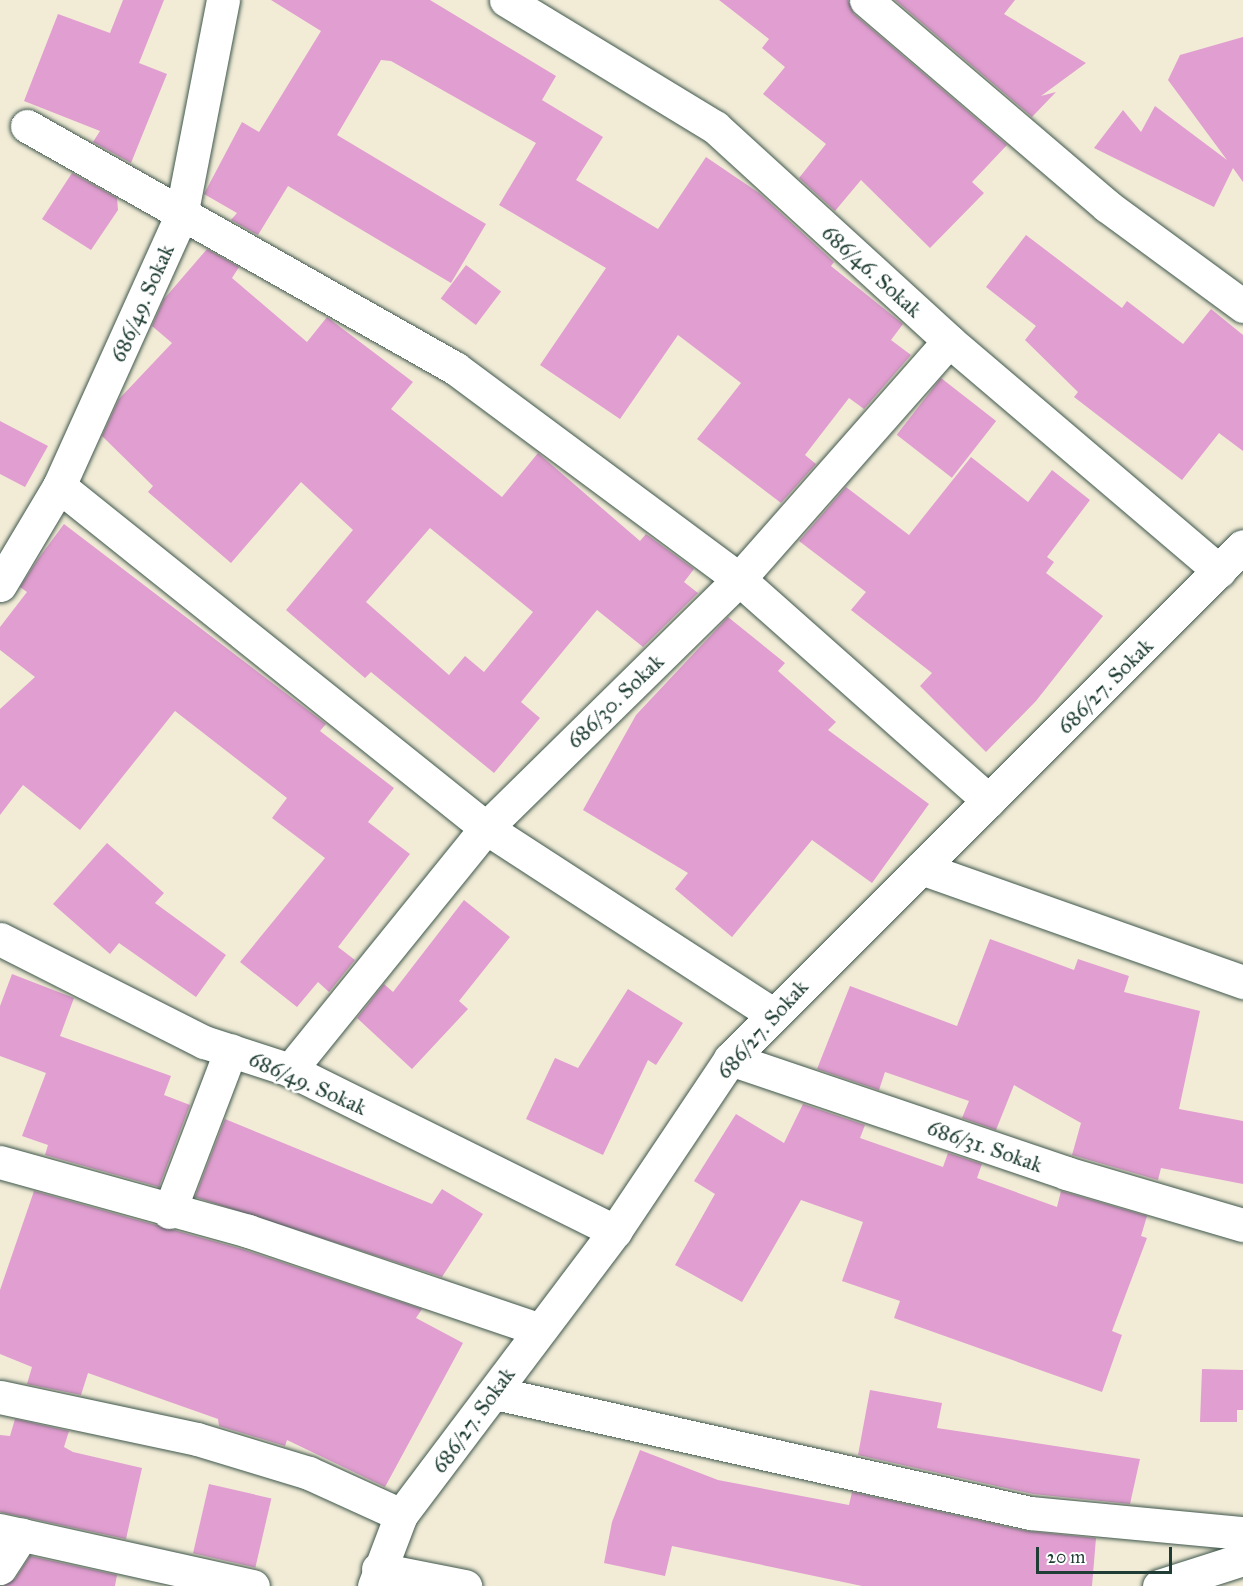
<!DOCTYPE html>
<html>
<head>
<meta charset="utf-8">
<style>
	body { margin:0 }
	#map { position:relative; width:1243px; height:1586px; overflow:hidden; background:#f2ecd7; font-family:"IM FELL Great Primer",serif }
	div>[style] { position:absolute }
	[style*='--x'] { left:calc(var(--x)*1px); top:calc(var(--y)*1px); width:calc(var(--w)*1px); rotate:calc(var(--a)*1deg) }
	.building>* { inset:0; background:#e19ed0; transform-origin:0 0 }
	.roads { filter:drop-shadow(0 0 2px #3f574c) drop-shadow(0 0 2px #3f574c) }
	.minor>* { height:33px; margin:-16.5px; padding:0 16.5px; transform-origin:16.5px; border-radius:16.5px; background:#fff }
	.tertiary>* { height:33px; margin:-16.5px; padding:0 16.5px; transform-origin:16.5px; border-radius:16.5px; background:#fff }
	span { translate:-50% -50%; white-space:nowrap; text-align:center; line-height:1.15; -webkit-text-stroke:5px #fff; paint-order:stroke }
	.street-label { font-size:22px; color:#1f3d34 }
	.scale { position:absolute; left:1036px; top:1547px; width:136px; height:27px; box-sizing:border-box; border:3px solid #1f3d34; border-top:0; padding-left:8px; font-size:18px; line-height:21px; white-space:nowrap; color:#1f3d34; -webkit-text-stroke:4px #fff; paint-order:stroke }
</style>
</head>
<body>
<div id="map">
	<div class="building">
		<i style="clip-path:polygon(123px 0,164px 0,139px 63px,167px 74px,131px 163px,93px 142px,100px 131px,24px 101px,58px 14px,110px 33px)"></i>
		<i style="clip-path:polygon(271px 0,430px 0,556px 76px,542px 100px,603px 137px,576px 180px,658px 229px,706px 157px,759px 193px,834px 262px,831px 266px,903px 324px,891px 340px,911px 355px,864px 409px,849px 398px,805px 455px,816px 464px,781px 503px,697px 439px,741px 383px,678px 335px,620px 419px,540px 365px,606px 268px,499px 205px,536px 143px,391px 61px,381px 60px,337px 135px,486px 224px,451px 283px,288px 186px,258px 235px,231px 220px,237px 213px,204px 194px,242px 122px,259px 132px,321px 31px)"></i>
		<i style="clip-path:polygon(719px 0,848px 0,854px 14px,1007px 145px,972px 182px,984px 193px,930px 248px,861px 180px,835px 211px,799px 178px,826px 144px,763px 94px,785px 67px,762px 48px,769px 39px)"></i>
		<i style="clip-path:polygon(895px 0,1015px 0,1004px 14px,1086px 63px,1041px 96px,1056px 92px,1032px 117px)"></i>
		<i style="clip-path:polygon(1243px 37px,1243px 182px,1233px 168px,1214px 207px,1094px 148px,1123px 110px,1141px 132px,1155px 106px,1227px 160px,1168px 80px,1180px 55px)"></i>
		<i style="clip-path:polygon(72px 173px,117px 198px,118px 210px,91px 250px,42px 219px)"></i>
		<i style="clip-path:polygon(1026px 235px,1122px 308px,1127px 301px,1183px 344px,1211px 309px,1243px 335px,1243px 451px,1219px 433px,1182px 480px,1074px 397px,1078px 392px,1025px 340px,1036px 326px,986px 287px)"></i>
		<i style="clip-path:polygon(evenodd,207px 249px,239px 267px,232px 278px,307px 342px,327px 317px,413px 382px,391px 409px,502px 497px,538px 453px,640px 541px,646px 534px,694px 569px,684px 582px,698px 593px,643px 647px,597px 610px,521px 702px,540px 718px,494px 773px,371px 672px,365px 678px,286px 610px,353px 530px,301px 482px,231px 563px,148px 492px,153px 486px,102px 436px,119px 399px,172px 343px,152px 326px,164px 299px,207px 249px,430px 528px,533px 612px,484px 672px,465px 656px,449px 675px,366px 602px,430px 528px)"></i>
		<i style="left:466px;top:265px;width:44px;height:42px;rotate:37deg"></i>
		<i style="left:941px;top:378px;width:70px;height:72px;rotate:38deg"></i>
		<i style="clip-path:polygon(0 421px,48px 446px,25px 487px,0 474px)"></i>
		<i style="clip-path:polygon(971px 457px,1028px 502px,1052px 470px,1090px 500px,1047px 557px,1054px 562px,1046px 573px,1103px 616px,1036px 701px,986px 752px,920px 686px,932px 673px,851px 610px,866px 592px,799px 541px,846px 487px,909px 535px)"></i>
		<i style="clip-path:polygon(64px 524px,326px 724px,320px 731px,394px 788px,368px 822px,410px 854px,338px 947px,355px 960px,329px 992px,318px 982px,297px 1007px,240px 962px,325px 858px,272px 818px,287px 798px,175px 711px,80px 830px,23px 785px,0 815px,0 709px,35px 677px,0 650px,0 627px,27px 592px,20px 587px,38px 559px)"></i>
		<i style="clip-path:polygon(728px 617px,785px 663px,778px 671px,836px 722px,828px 730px,929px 804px,872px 883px,812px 840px,732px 937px,675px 889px,688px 873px,583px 810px,636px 715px)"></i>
		<i style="clip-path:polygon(107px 843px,164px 893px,155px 903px,226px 955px,196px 997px,119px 943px,110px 954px,53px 904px)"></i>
		<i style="clip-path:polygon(464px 900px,510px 937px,459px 1001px,468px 1009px,412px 1069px,357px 1018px,384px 984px,393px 992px)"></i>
		<i style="clip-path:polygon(990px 939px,1074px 970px,1078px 959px,1129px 976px,1124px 992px,1200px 1011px,1179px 1109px,1243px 1121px,1243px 1184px,1161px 1168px,1158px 1180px,1072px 1155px,1081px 1123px,1014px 1085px,996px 1130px,962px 1118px,969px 1101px,885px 1072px,879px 1090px,817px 1069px,850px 986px,957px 1026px)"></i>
		<i style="clip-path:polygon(12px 974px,74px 998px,60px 1036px,171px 1076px,164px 1095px,190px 1105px,159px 1187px,45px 1155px,48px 1145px,22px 1136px,46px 1073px,0 1056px,0 1006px)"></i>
		<i style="clip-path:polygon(628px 989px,683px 1023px,656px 1065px,648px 1060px,603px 1155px,526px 1119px,555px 1058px,578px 1068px)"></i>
		<i style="clip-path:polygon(803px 1104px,865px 1125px,860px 1138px,943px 1167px,948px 1153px,982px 1164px,977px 1178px,1057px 1207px,1061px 1191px,1147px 1216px,1141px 1236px,1147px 1238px,1112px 1331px,1122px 1335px,1102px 1392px,894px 1318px,900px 1301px,842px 1281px,863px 1222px,801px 1200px,742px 1302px,675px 1265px,715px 1194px,694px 1181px,736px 1114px,784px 1143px)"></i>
		<i style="clip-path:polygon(225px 1119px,432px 1204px,442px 1189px,483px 1214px,442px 1277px,195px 1197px)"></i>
		<i style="clip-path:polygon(34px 1191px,242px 1249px,422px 1309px,416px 1318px,463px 1343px,385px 1487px,287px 1440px,285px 1446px,219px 1426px,218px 1419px,88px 1373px,81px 1395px,27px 1384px,32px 1367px,0 1354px,0 1290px)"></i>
		<i style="clip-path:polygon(1202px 1369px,1243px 1370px,1243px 1410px,1237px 1410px,1237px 1422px,1200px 1422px)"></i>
		<i style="clip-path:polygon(870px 1390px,942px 1403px,937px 1428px,1140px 1459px,1130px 1504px,1033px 1494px,858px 1455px)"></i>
		<i style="clip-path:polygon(15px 1419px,69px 1431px,64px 1447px,73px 1452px,142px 1468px,126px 1539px,0 1512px,0 1435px,10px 1436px)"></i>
		<i style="clip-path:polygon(640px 1450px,718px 1480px,849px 1505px,852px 1492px,1026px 1531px,1096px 1538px,1092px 1586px,862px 1586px,672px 1546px,665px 1576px,604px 1563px,612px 1522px)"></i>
		<i style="left:209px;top:1484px;width:64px;height:71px;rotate:13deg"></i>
		<i style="clip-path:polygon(30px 1556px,117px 1575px,115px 1586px,3px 1586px,15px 1579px)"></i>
	</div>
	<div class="roads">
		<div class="minor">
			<i style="--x:506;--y:0;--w:245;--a:31.3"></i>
			<i style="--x:715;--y:127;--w:317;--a:42.4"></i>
			<i style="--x:949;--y:341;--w:355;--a:40.4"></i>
			<i style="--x:866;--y:0;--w:317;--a:40.5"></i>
			<i style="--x:1107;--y:206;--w:169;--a:36.3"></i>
			<i style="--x:27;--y:126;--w:492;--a:29.5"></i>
			<i style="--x:455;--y:368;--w:354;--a:36.6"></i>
			<i style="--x:739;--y:579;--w:334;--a:41.6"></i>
			<i style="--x:59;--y:486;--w:547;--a:38.69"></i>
			<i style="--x:486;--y:828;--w:340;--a:33"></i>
			<i style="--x:0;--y:585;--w:115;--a:-59.2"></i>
			<i style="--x:59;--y:486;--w:296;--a:-65.7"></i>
			<i style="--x:181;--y:216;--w:220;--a:-79"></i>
			<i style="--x:921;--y:868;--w:342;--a:19.5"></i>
			<i style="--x:0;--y:939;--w:229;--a:26.8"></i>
			<i style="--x:204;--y:1042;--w:90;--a:18"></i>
			<i style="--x:290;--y:1070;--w:363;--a:26.4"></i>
			<i style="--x:730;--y:1059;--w:355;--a:18.7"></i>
			<i style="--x:1066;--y:1173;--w:184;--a:16.4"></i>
			<i style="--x:290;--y:1070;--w:311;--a:-51"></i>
			<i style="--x:486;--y:828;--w:355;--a:-44.5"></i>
			<i style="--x:739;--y:579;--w:317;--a:-48.6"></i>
			<i style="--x:0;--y:1162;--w:257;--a:15.5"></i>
			<i style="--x:248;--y:1231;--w:306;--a:18.7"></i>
			<i style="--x:169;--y:1212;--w:173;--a:-69.1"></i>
			<i style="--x:495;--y:1393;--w:548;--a:12.64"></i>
			<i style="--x:1030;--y:1513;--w:214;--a:5.4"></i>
			<i style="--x:0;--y:1397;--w:201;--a:12"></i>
			<i style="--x:197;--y:1439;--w:117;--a:16.9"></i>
			<i style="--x:309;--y:1473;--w:101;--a:24.5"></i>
			<i style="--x:0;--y:1530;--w:259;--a:12.5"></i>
			<i style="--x:0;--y:1568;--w:40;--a:-57.1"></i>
			<i style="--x:378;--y:1569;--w:89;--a:11.1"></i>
			<i style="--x:1159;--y:1586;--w:88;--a:-17.8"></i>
		</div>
		<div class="tertiary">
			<i style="--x:374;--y:1586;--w:76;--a:-69.2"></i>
			<i style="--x:401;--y:1515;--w:356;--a:-53"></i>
			<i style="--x:615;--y:1231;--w:207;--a:-56.2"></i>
			<i style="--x:730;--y:1059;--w:725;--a:-45"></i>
		</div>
	</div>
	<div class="street-label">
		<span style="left:872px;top:271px;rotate:42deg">686/46. Sokak</span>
		<span style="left:142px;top:303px;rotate:-66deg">686/49. Sokak</span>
		<span style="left:1105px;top:686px;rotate:-45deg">686/27. Sokak</span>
		<span style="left:615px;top:701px;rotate:-44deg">686/30. Sokak</span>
		<span style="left:762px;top:1029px;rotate:-48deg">686/27. Sokak</span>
		<span style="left:308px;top:1083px;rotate:24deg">686/49. Sokak</span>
		<span style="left:985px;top:1146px;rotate:19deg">686/31. Sokak</span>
		<span style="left:473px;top:1420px;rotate:-54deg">686/27. Sokak</span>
	</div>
	<div class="scale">20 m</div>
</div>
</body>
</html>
